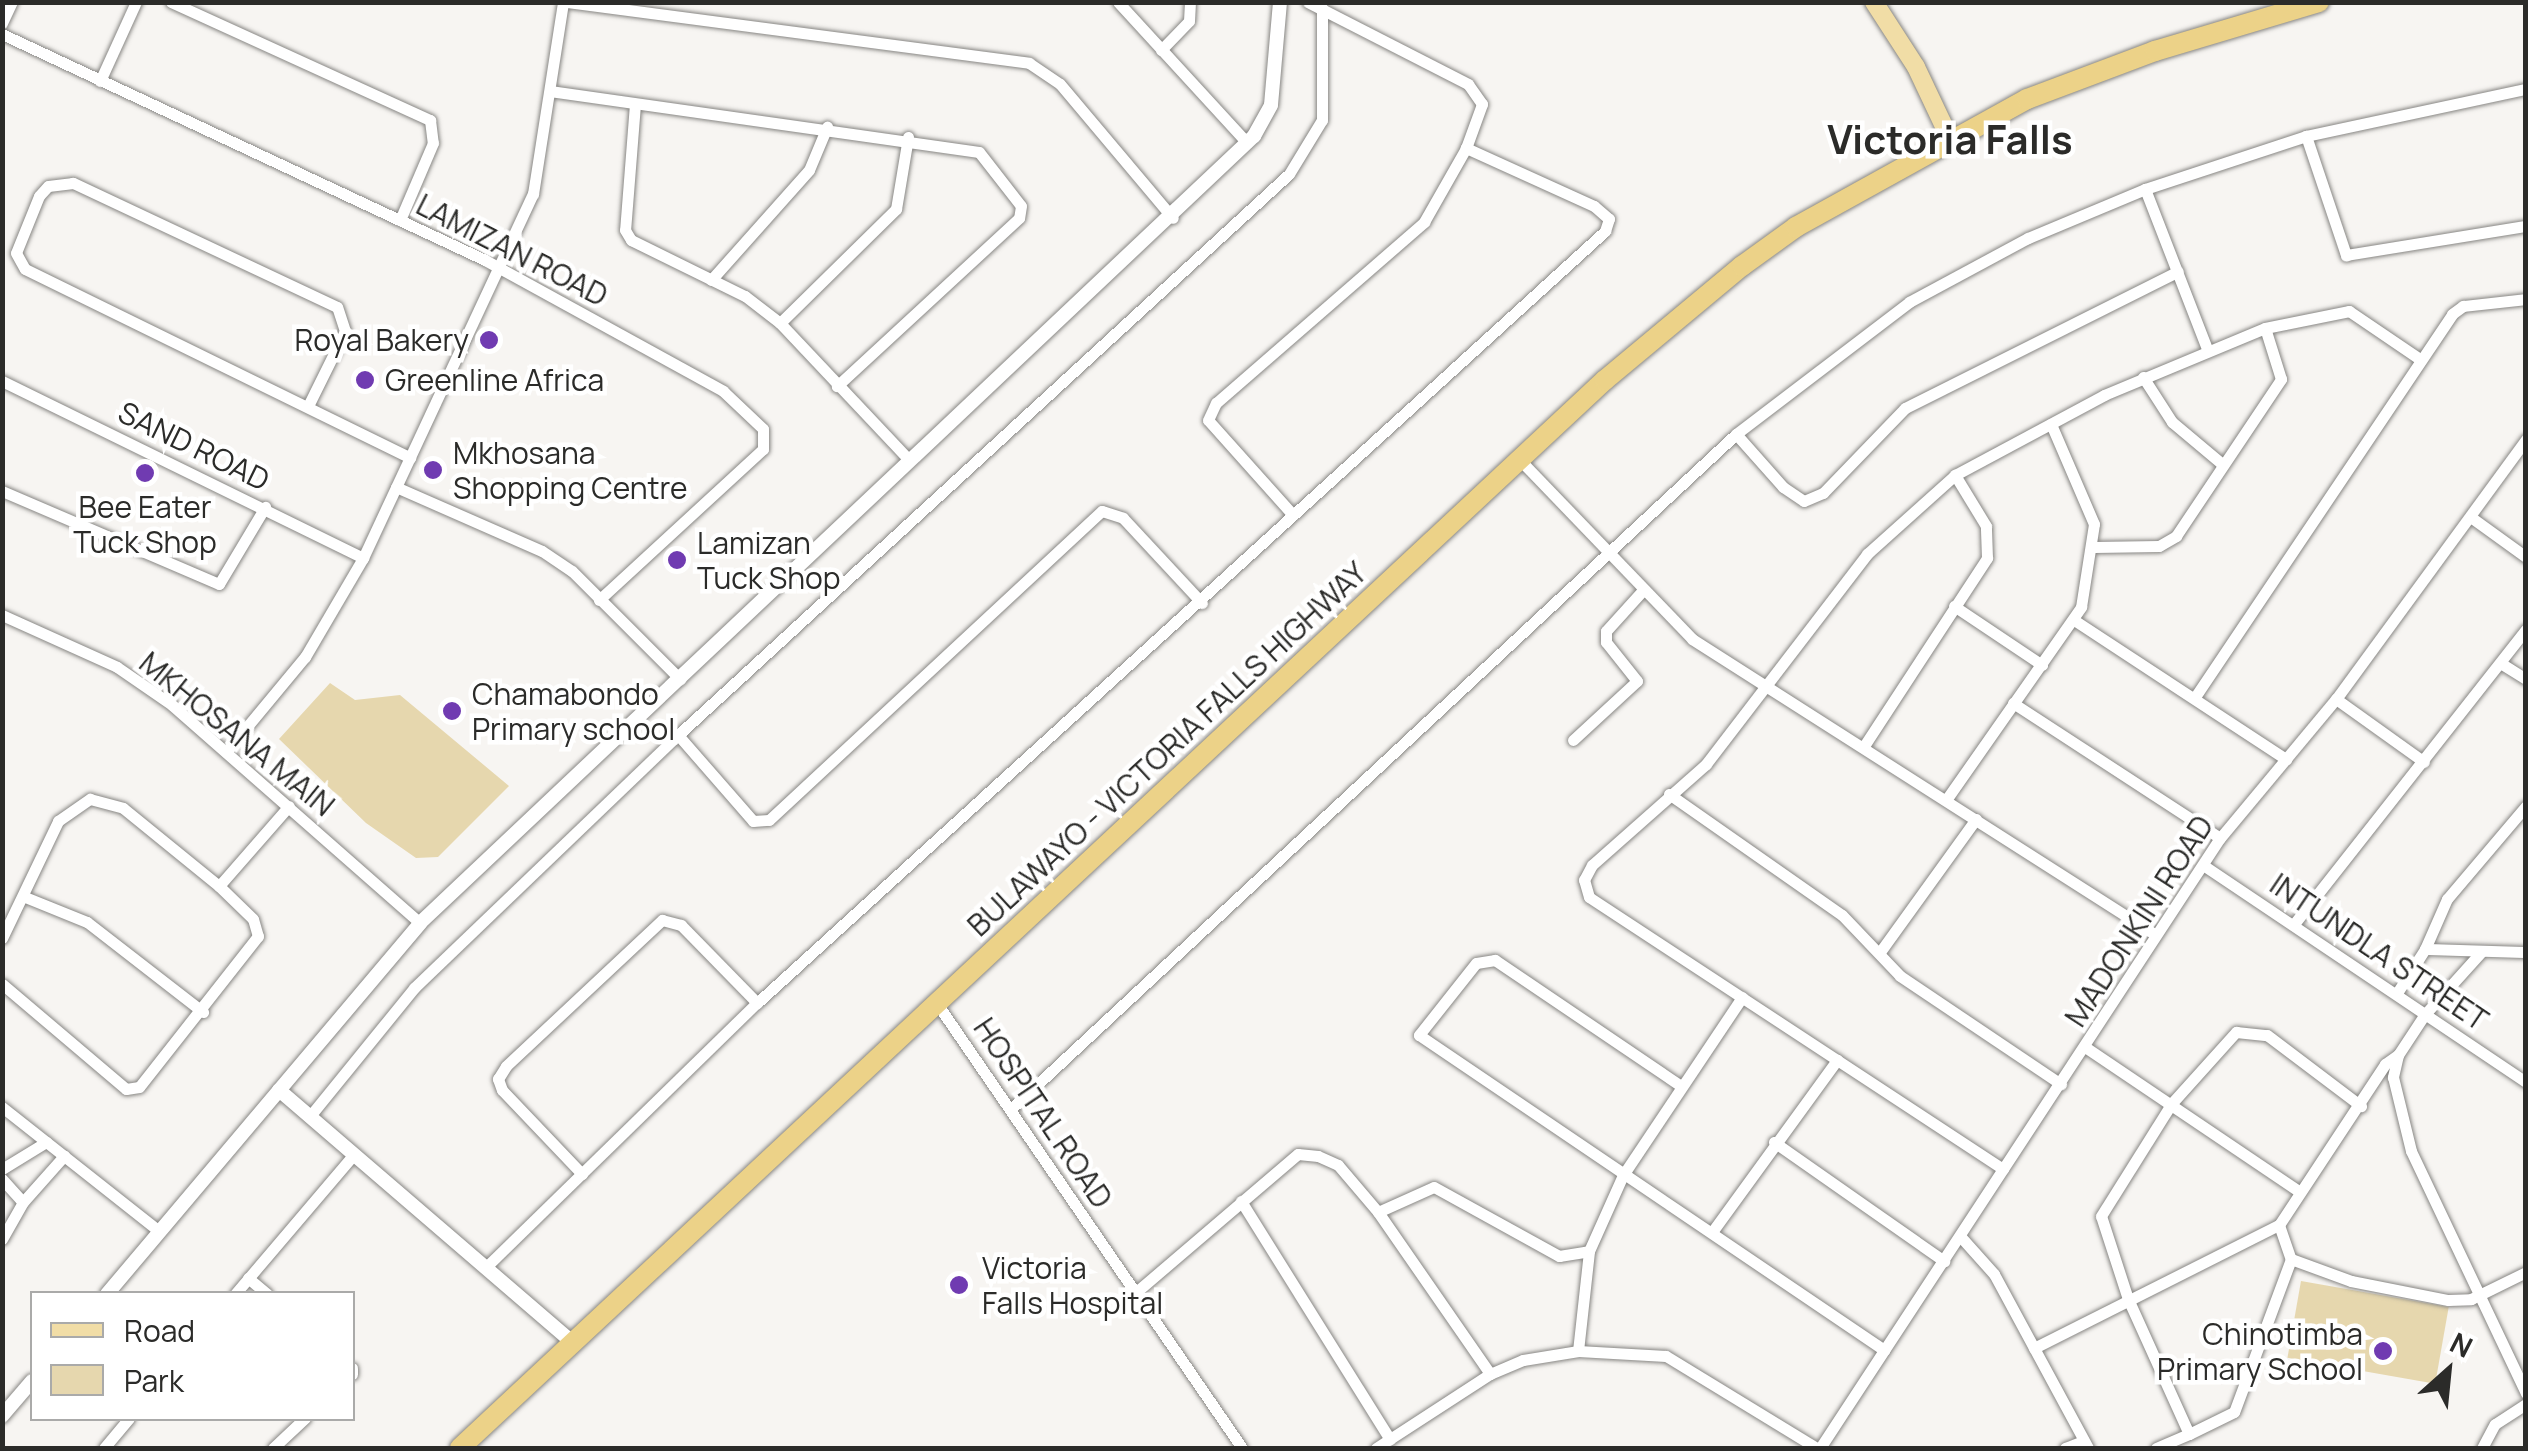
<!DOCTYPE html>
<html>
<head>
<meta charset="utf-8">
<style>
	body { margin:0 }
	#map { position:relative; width:2528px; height:1451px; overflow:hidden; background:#f7f5f2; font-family:Manrope,sans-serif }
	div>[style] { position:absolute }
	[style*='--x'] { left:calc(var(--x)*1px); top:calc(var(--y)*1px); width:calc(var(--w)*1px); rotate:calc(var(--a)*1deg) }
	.green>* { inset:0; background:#e6d7ae; transform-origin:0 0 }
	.roads { filter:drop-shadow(0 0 2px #878683) drop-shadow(0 0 2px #878683) }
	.minor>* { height:11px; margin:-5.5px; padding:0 5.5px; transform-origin:5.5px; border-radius:5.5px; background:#fff }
	.tertiary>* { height:14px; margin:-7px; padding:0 7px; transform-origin:7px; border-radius:7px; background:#fff }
	.primary>* { height:18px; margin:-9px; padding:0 9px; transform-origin:9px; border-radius:9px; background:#f1dda6 }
	.trunk>* { height:20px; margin:-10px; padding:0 10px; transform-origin:10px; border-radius:10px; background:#ecd288 }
	.dots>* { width:28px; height:28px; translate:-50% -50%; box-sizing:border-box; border:5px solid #fff; border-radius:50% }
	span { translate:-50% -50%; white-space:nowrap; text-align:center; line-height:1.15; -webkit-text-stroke:9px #fff; paint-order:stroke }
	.street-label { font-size:30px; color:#2b2b29 }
	.poi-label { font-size:30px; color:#2b2b29 }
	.right { translate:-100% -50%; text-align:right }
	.left { translate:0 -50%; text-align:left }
	.district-label { font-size:40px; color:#2b2b29; font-weight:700 }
	.frame { position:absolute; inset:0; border:5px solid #2b2b29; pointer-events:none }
	.legend { position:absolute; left:30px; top:1291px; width:325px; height:130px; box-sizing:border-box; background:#fff; border:2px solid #aaaaa9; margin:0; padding:12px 18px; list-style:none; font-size:30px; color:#2b2b29 }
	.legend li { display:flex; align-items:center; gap:20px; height:50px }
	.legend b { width:50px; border:2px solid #aaaaa9 }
	.north { position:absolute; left:2398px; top:1321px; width:100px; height:100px; -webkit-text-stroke:8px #fff; paint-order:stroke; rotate:27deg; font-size:28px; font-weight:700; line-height:40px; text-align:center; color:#2b2b29 }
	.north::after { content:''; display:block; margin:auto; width:35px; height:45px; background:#2b2b29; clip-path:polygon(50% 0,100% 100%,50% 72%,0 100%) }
</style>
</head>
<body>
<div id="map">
	<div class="green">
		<i style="clip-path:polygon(330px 683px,355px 700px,400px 695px,509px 786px,438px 857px,416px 858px,366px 823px,279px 739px)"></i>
		<i style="left:2301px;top:1281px;width:150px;height:78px;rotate:10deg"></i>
	</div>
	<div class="roads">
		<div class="minor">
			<i style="--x:171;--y:2;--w:285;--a:24.5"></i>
			<i style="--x:430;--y:120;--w:23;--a:83"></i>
			<i style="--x:433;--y:143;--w:84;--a:113.2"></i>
			<i style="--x:567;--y:2;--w:466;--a:7.5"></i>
			<i style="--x:1029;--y:63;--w:37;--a:34"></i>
			<i style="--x:1060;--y:84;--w:175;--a:49.9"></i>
			<i style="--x:1118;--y:2;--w:191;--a:47.5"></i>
			<i style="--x:2;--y:23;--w:23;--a:-65"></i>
			<i style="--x:2;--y:34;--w:533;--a:25.08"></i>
			<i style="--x:485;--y:260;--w:272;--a:28.8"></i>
			<i style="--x:723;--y:391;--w:55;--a:43.5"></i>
			<i style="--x:763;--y:429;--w:20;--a:90"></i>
			<i style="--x:763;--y:449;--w:223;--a:137.4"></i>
			<i style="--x:1161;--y:50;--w:40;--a:-46"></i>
			<i style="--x:1189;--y:21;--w:19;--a:-87"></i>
			<i style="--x:100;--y:81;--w:87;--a:-65.5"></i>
			<i style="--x:550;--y:91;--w:433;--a:8.1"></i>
			<i style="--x:979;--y:152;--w:68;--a:52.1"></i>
			<i style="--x:1021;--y:206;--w:12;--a:99"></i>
			<i style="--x:1019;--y:218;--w:248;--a:137.3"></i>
			<i style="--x:635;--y:104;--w:126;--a:94.5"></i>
			<i style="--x:625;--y:230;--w:12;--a:59"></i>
			<i style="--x:631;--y:240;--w:127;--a:26.2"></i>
			<i style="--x:745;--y:296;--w:44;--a:37.6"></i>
			<i style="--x:780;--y:323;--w:187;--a:46.7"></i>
			<i style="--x:2306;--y:136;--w:126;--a:71.4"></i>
			<i style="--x:2346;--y:255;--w:182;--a:-9.2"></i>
			<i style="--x:2145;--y:189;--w:172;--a:68.8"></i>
			<i style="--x:711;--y:280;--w:147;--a:-48.3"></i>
			<i style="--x:809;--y:170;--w:47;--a:-67.3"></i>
			<i style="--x:780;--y:323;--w:163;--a:-44.5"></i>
			<i style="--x:896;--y:209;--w:73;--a:-80.5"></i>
			<i style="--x:2143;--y:377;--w:54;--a:57.2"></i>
			<i style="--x:2172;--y:422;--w:65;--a:40"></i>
			<i style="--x:2;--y:381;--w:402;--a:26.1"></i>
			<i style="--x:308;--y:406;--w:84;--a:-63.7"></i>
			<i style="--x:345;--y:331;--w:25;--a:-108"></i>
			<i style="--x:337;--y:307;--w:292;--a:-154.8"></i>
			<i style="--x:73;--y:183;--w:25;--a:173"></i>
			<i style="--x:48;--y:186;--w:13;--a:132"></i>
			<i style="--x:39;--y:196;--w:61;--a:112"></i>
			<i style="--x:16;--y:253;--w:18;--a:61"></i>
			<i style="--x:25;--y:269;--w:429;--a:26.1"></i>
			<i style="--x:1736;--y:434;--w:71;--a:48.4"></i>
			<i style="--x:1783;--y:487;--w:25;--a:34"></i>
			<i style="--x:1804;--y:501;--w:21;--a:-23"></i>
			<i style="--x:1823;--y:493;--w:118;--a:-46"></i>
			<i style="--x:1905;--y:408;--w:305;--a:-26.6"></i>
			<i style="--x:1520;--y:460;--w:248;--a:46.1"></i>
			<i style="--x:1692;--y:639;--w:550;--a:32.54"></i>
			<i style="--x:396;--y:487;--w:159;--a:23.7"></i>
			<i style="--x:542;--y:551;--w:36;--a:34"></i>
			<i style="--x:572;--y:571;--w:153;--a:45"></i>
			<i style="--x:2;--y:491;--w:236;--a:23.2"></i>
			<i style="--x:219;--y:584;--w:90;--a:-59.1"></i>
			<i style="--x:1293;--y:515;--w:127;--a:-131.8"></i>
			<i style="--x:1208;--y:420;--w:19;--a:-65"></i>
			<i style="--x:1216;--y:403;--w:276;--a:-41"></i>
			<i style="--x:1424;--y:222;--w:85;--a:-60.4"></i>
			<i style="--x:1466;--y:148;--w:47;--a:-70"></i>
			<i style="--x:1482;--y:104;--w:24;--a:-125"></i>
			<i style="--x:1468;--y:84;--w:180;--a:-152.9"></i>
			<i style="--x:2472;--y:518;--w:67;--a:35.8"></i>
			<i style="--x:2094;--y:547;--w:65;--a:-0.9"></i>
			<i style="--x:2159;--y:546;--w:20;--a:-30"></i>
			<i style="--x:2176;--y:536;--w:189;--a:-56.2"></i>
			<i style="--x:2281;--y:379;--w:53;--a:-107.4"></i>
			<i style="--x:1954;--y:606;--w:106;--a:33.8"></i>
			<i style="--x:2;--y:615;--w:126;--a:24.3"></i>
			<i style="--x:117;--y:667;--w:67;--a:34.6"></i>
			<i style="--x:172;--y:705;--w:330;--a:41.3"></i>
			<i style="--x:2074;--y:620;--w:254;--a:33.3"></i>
			<i style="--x:2502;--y:664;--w:28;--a:32"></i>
			<i style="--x:2195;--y:697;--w:461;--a:-56.1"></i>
			<i style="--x:2452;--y:314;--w:14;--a:-36"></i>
			<i style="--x:2463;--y:306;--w:63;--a:-6.3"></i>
			<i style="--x:2336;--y:699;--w:108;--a:35.6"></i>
			<i style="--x:2013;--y:703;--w:247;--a:33.1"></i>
			<i style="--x:678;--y:735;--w:114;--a:48.9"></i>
			<i style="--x:753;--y:821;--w:16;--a:-4"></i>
			<i style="--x:769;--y:820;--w:454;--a:-42.9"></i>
			<i style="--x:1102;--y:511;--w:22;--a:18"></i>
			<i style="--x:1123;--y:518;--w:116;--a:47.1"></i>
			<i style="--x:1573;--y:740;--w:87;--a:-42.7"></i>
			<i style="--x:1637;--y:681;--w:50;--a:-128.5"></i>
			<i style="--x:1606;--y:642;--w:11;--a:-90"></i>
			<i style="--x:1606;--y:631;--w:55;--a:-47.9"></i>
			<i style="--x:1864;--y:746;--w:225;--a:-56.8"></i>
			<i style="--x:1987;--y:558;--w:32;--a:-92"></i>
			<i style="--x:1986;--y:526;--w:60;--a:-121.3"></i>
			<i style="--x:226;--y:752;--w:124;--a:-50.3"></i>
			<i style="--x:305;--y:657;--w:115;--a:-59.6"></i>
			<i style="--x:363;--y:558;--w:402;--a:-65"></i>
			<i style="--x:533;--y:194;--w:194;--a:-81.1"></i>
			<i style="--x:1669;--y:794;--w:211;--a:35"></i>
			<i style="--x:1842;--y:915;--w:84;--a:46.4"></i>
			<i style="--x:1900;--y:976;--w:194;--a:33.9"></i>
			<i style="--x:1946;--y:800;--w:236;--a:-55"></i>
			<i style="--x:2081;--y:607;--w:84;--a:-81.1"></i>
			<i style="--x:2094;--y:524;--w:109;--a:-113.3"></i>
			<i style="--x:2203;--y:865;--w:389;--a:33.9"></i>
			<i style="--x:219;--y:886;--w:106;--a:-48.8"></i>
			<i style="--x:25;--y:897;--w:67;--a:22"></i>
			<i style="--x:87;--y:922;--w:147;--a:37.8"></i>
			<i style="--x:2294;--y:924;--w:375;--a:-51.8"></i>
			<i style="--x:2;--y:938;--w:130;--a:-64.4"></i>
			<i style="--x:58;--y:821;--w:39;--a:-35"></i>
			<i style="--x:90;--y:799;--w:34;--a:15"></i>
			<i style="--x:123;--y:808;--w:124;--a:39.1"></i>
			<i style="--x:219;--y:886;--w:47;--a:44.1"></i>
			<i style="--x:253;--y:919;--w:18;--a:74"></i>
			<i style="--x:258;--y:936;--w:192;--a:128.2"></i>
			<i style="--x:139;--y:1087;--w:13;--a:171"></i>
			<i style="--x:126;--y:1089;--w:162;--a:-139.7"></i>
			<i style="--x:2425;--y:949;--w:55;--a:-66.3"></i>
			<i style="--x:2447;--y:899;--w:122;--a:-49.7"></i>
			<i style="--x:2482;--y:951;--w:85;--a:132.1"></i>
			<i style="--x:2425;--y:1014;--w:49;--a:123.4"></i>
			<i style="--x:2398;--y:1055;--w:23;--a:103"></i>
			<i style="--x:2393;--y:1077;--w:76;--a:76.3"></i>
			<i style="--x:2411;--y:1151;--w:268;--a:64.6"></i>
			<i style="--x:1880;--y:952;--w:164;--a:-54.2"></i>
			<i style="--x:2397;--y:993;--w:52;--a:-57.5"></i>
			<i style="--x:2425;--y:949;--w:101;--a:1.7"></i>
			<i style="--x:938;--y:1005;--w:537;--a:55.54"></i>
			<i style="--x:2085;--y:1047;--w:259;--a:34"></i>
			<i style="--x:1681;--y:1086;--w:225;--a:-145.9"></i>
			<i style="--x:1495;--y:960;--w:19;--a:171"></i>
			<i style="--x:1476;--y:963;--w:92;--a:128.4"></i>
			<i style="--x:1419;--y:1035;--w:562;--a:34.11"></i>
			<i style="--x:2;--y:1107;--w:201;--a:38.3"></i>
			<i style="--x:1012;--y:1108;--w:989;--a:-42.95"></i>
			<i style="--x:1736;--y:434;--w:218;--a:-37.3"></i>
			<i style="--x:1909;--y:302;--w:135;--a:-28.3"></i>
			<i style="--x:2028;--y:238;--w:127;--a:-22.7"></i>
			<i style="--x:2145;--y:189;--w:169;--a:-18.2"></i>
			<i style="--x:2306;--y:136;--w:225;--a:-12.1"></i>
			<i style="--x:310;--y:1116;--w:165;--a:-50.9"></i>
			<i style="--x:414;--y:988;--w:366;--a:-43.8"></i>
			<i style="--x:678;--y:735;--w:829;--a:-42.56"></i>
			<i style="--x:1289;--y:174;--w:63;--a:-58.6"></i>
			<i style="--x:1322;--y:120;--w:112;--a:-90"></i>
			<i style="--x:1774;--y:1142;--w:208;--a:35"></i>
			<i style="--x:2;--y:1169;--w:52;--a:-31.5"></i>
			<i style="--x:2003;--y:1169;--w:495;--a:-146.7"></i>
			<i style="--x:1589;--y:897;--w:18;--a:-106"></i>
			<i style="--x:1584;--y:880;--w:17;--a:-62"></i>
			<i style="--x:1592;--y:865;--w:152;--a:-41.5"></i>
			<i style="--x:1706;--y:764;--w:265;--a:-52.5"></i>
			<i style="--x:1867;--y:554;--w:118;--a:-41.9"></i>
			<i style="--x:1955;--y:475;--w:169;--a:-28.2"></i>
			<i style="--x:2104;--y:395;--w:174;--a:-22.6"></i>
			<i style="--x:2265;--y:328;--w:86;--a:-11.4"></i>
			<i style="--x:2349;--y:311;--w:87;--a:34.2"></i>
			<i style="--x:582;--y:1174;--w:116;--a:-133.6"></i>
			<i style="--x:502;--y:1090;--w:12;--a:-110"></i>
			<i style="--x:498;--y:1079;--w:15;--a:-58"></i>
			<i style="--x:506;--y:1066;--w:214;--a:-43.1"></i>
			<i style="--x:662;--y:920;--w:20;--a:15"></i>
			<i style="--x:681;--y:925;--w:109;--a:45.7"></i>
			<i style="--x:2;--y:1179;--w:31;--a:48"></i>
			<i style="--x:1241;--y:1201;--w:281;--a:58"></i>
			<i style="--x:1378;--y:1212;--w:61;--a:-24.1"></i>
			<i style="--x:1434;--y:1187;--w:143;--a:28.9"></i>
			<i style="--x:1559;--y:1256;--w:30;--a:-9"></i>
			<i style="--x:2279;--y:1225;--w:36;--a:71"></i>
			<i style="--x:2291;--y:1259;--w:64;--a:20.1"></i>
			<i style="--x:2351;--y:1281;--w:99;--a:11.1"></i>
			<i style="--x:2448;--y:1300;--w:23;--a:-2"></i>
			<i style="--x:2471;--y:1299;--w:61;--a:-26.1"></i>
			<i style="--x:1712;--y:1232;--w:213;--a:-54"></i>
			<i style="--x:1960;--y:1236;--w:51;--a:48.2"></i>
			<i style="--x:1994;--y:1274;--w:198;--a:61.6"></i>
			<i style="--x:2;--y:1239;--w:43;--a:-60.4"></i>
			<i style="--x:23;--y:1202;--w:62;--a:-48.3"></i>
			<i style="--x:2291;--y:1259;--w:163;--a:110.4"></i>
			<i style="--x:2234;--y:1412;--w:50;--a:153.9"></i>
			<i style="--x:2189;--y:1434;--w:148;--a:-114.3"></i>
			<i style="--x:2128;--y:1299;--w:87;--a:-108"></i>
			<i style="--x:2101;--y:1216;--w:133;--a:-57.9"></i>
			<i style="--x:2172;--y:1103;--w:96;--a:-48"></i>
			<i style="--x:2236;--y:1032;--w:31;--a:6"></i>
			<i style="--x:2267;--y:1035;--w:118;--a:37.1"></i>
			<i style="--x:486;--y:1267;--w:378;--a:-44.3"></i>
			<i style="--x:757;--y:1003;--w:1147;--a:-42.31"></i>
			<i style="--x:1605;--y:231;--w:13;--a:-72"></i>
			<i style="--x:1609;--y:219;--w:20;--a:-139"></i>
			<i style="--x:1594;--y:206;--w:141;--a:-155.6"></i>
			<i style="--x:248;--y:1278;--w:25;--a:40"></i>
			<i style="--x:1135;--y:1293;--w:214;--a:-40.5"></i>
			<i style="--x:1298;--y:1154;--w:20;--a:6"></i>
			<i style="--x:1318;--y:1156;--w:22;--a:24"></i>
			<i style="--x:1338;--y:1165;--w:62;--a:49.6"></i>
			<i style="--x:1378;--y:1212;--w:197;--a:55.3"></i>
			<i style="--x:235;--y:1294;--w:184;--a:-49.6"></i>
			<i style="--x:2034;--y:1348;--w:274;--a:-26.7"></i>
			<i style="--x:2279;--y:1225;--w:193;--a:-56.6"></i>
			<i style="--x:2385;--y:1064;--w:16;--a:-35"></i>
			<i style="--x:1578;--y:1351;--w:101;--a:-83.7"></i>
			<i style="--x:1589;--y:1251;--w:83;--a:-65.9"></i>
			<i style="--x:1623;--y:1175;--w:214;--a:-56.2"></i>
			<i style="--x:352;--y:1368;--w:6;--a:90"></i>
			<i style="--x:104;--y:1448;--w:39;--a:-50"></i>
			<i style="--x:273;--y:1448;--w:44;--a:-43.2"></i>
			<i style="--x:1376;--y:1448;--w:136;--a:-33"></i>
			<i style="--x:1490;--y:1374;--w:36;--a:-23"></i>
			<i style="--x:1523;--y:1360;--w:56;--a:-9.3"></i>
			<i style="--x:1578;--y:1351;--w:88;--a:3.3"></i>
			<i style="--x:1666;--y:1356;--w:177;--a:31.4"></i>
			<i style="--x:1820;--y:1448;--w:729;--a:-56.75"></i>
			<i style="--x:2220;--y:838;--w:181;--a:-50.2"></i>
			<i style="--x:2336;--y:699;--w:322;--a:-53.8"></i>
			<i style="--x:2065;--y:1448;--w:19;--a:-21"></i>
			<i style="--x:2156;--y:1448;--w:36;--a:-23"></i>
			<i style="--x:2482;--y:1448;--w:27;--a:-62"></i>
			<i style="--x:2495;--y:1424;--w:37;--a:-33"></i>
		</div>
		<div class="tertiary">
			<i style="--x:279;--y:1090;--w:389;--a:40.7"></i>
			<i style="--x:107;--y:1294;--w:485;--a:-49.8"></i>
			<i style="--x:420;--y:923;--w:1147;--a:-43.34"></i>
			<i style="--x:1254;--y:136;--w:35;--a:-61"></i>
			<i style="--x:1271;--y:105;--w:103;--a:-85"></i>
			<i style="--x:2;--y:1416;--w:46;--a:-49.4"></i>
		</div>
		<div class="primary">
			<i style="--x:1874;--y:2;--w:77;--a:57.1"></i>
			<i style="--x:1916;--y:67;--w:80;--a:64.7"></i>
		</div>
		<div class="trunk">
			<i style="--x:460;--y:1448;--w:1566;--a:-43.01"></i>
			<i style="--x:1605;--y:380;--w:178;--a:-39.8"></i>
			<i style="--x:1742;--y:266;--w:67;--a:-35.8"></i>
			<i style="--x:1796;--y:227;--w:264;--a:-29"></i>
			<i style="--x:2027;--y:99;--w:137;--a:-20.6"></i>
			<i style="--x:2155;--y:51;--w:171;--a:-16.6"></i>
		</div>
	</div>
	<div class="dots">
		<i style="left:489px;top:340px;background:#703bb1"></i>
		<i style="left:365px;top:380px;background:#703bb1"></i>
		<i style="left:433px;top:470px;background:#703bb1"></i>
		<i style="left:145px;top:473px;background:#703bb1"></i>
		<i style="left:677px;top:560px;background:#703bb1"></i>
		<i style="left:452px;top:711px;background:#703bb1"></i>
		<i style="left:959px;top:1285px;background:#703bb1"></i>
		<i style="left:2383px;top:1351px;background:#703bb1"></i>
	</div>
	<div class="street-label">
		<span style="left:512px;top:250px;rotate:27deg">LAMIZAN ROAD</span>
		<span style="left:194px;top:446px;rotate:26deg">SAND ROAD</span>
		<span style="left:237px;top:734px;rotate:39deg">MKHOSANA MAIN</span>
		<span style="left:1167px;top:749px;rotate:-43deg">BULAWAYO - VICTORIA FALLS HIGHWAY</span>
		<span style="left:2139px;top:921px;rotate:-57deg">MADONKINI ROAD</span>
		<span style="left:2379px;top:952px;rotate:34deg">INTUNDLA STREET</span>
		<span style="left:1043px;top:1113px;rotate:56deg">HOSPITAL ROAD</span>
	</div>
	<div class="poi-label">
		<span class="right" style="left:469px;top:340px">Royal Bakery</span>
		<span class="left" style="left:385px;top:380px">Greenline Africa</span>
		<span class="left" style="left:453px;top:470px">Mkhosana<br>Shopping Centre</span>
		<span style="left:145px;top:524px">Bee Eater<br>Tuck Shop</span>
		<span class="left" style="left:697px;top:560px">Lamizan<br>Tuck Shop</span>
		<span class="left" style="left:472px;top:711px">Chamabondo<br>Primary school</span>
		<span class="left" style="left:982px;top:1285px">Victoria<br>Falls Hospital</span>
		<span class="right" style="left:2363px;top:1351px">Chinotimba<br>Primary School</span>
	</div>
	<div class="district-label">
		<span style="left:1950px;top:139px">Victoria Falls</span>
	</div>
	<div class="frame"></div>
	<ul class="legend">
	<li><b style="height:12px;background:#f1dda6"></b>Road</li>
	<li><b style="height:28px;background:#e6d7ae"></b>Park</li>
	</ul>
	<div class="north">N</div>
</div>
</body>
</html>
